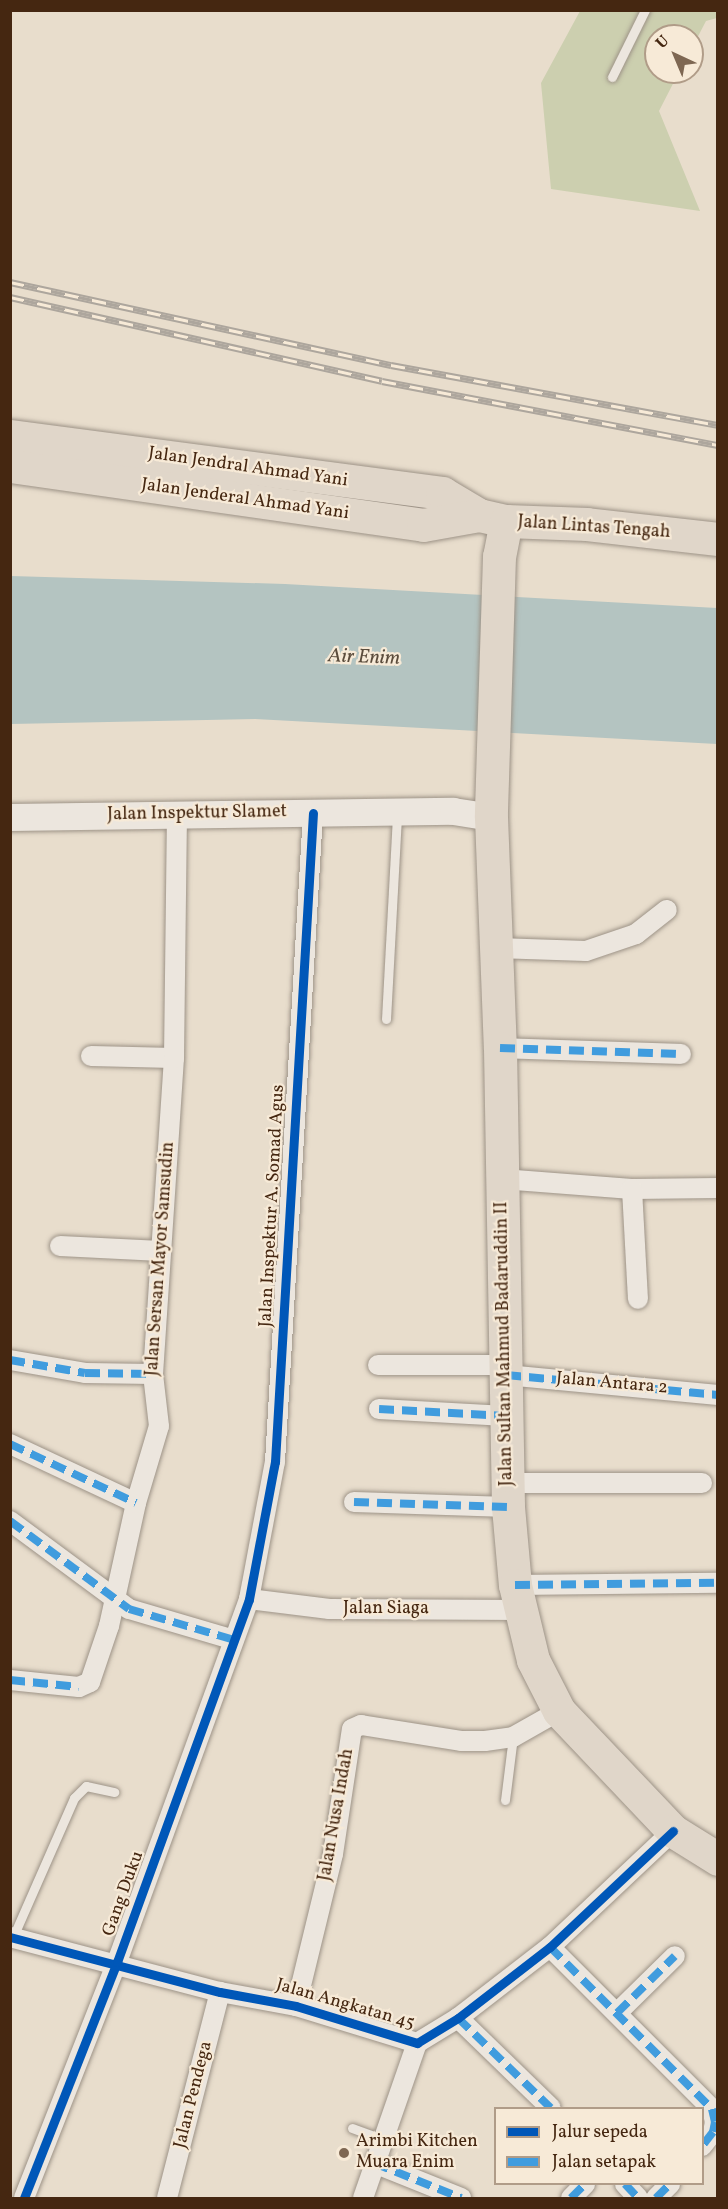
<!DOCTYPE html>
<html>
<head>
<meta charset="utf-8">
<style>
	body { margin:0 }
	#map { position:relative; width:728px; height:2209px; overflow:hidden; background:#e8ddcc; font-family:Vollkorn,serif }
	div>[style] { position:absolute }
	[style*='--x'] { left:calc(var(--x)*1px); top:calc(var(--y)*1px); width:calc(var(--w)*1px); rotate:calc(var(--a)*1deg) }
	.green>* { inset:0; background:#cccfaf }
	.water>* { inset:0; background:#b4c4c1 }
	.roads { filter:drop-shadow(0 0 2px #9d9387) drop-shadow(0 0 2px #9d9387) }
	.lane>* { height:9px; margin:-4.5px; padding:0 4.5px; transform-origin:4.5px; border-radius:4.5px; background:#ece6de }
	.street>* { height:20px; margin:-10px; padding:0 10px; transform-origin:10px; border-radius:10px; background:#ece6de }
	.secondary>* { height:27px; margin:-13.5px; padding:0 13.5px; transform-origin:13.5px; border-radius:13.5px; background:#ece6de }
	.highway>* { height:33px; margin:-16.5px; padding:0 16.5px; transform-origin:16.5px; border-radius:16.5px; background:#e0d6c9 }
	.rail>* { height:7px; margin-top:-3.5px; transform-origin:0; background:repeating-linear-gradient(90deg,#f7ead7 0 14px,#ada69d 0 28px); box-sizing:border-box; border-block:2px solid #ada69d }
	.quiet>* { height:8px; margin-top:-4px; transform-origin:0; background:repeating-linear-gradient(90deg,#409cde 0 15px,transparent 0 23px) }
	.cycleway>* { height:9px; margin:-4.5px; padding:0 4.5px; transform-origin:4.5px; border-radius:4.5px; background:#0057b8 }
	.dots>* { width:16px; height:16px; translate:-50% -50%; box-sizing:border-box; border:3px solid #f7ead7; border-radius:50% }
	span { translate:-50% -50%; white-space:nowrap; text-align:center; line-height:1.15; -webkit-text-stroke:4.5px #f7ead7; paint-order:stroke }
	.street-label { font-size:18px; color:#452711 }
	.poi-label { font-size:18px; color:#452711 }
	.left { translate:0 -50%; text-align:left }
	.water-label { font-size:20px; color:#5b4c3c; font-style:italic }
	.frame { position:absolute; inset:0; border:12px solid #452711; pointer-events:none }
	.legend { position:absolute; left:494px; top:2107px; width:210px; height:78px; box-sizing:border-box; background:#f7ead7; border:2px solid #b09c88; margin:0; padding:8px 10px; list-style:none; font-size:18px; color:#452711 }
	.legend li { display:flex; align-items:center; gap:12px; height:30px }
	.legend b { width:30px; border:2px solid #b09c88 }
	.north { position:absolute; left:644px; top:24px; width:60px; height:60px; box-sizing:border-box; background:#f7ead7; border:2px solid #b09c88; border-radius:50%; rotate:316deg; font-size:16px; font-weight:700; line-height:24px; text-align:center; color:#452711 }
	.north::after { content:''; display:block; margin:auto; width:21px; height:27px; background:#7e6752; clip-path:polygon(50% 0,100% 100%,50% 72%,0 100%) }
</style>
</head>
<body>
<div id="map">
	<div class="green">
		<i style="clip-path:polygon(580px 11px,717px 11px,717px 18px,706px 21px,692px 48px,692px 36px,656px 36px,656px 72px,679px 72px,659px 111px,700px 211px,551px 189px,541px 83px)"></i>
	</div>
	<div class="water">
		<i style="clip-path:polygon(11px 576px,285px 584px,717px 608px,717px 744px,255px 719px,11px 724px)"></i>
	</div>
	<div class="roads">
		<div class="lane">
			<i style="--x:612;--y:77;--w:75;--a:-63.8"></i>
			<i style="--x:386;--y:1019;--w:206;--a:-86.9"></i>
			<i style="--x:505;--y:1800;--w:64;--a:-82.8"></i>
			<i style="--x:13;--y:1937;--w:152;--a:-66.3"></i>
			<i style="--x:74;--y:1798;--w:17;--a:-45"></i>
			<i style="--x:86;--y:1786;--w:29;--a:12"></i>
			<i style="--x:352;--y:2128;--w:32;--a:20"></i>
		</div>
		<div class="street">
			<i style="--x:497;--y:948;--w:89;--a:1.9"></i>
			<i style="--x:586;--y:951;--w:53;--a:-18.8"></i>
			<i style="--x:636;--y:934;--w:39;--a:-38"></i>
			<i style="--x:500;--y:1048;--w:181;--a:1.9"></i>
			<i style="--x:91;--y:1056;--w:83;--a:1.4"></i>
			<i style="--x:502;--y:1179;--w:130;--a:4.4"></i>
			<i style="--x:632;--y:1189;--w:86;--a:-0.7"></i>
			<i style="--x:632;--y:1189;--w:110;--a:86.9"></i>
			<i style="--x:60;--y:1246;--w:101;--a:2.8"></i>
			<i style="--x:10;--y:1360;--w:76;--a:9.8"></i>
			<i style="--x:85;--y:1373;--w:68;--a:0.8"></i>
			<i style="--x:378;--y:1365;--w:127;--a:0"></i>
			<i style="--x:506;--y:1375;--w:213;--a:5.4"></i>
			<i style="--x:379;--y:1409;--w:127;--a:3.2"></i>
			<i style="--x:10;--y:1444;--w:139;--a:25.1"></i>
			<i style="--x:509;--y:1483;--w:193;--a:0"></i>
			<i style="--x:354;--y:1502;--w:154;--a:1.9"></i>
			<i style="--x:10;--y:1521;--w:148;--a:36.5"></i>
			<i style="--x:129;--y:1609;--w:109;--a:16.4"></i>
			<i style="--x:515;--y:1585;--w:203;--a:-0.6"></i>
			<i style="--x:249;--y:1599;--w:81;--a:7.1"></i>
			<i style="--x:329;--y:1609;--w:193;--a:0.3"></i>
			<i style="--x:10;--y:1680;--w:69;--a:5.8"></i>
			<i style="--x:79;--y:1687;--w:12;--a:-24"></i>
			<i style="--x:90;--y:1682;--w:59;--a:-71.3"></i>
			<i style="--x:109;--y:1626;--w:126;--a:-77.6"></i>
			<i style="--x:136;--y:1503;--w:80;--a:-73.4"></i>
			<i style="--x:159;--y:1426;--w:52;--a:-96.6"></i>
			<i style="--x:153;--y:1374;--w:317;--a:-86.2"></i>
			<i style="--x:174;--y:1058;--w:244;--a:-89.3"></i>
			<i style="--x:10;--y:1937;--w:217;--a:14.7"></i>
			<i style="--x:220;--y:1992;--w:77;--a:10.4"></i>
			<i style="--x:296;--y:2006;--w:127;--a:17"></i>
			<i style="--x:417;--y:2043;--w:48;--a:-31.4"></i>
			<i style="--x:458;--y:2018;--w:116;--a:-37.7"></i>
			<i style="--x:550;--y:1947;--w:169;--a:-43.3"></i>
			<i style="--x:550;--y:1947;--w:229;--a:45"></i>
			<i style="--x:712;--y:2109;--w:13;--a:77"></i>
			<i style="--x:715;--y:2122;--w:10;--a:101"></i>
			<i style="--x:713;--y:2132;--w:18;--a:128"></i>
			<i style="--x:296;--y:2006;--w:156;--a:-76.3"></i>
			<i style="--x:333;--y:1854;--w:126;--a:-81.4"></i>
			<i style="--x:352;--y:1729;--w:10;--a:-24"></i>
			<i style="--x:361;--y:1725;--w:101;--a:9.1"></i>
			<i style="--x:461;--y:1741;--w:24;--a:0"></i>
			<i style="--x:485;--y:1741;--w:28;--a:-8"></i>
			<i style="--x:513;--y:1737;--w:53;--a:-29.5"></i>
			<i style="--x:617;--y:2013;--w:81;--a:-44.5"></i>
			<i style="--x:458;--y:2018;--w:129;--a:44.1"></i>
			<i style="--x:374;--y:2163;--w:94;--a:21.9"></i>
			<i style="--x:625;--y:2184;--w:19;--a:47"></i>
			<i style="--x:24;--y:2198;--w:254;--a:-68.5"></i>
			<i style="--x:117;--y:1962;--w:386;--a:-70"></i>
			<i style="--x:249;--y:1599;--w:139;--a:-79.3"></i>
			<i style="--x:275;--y:1462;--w:650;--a:-86.65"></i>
			<i style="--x:167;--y:2198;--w:213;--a:-75.6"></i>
			<i style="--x:363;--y:2198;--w:164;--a:-70.8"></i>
			<i style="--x:571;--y:2198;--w:20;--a:-45"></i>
			<i style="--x:656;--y:2198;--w:20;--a:-45"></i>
		</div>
		<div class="secondary">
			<i style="--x:10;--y:817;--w:443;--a:-0.8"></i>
			<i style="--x:453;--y:811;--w:38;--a:9"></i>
		</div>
		<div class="highway">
			<i style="--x:10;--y:436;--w:436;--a:7.5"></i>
			<i style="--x:442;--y:493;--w:43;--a:30.7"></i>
			<i style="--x:479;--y:515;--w:28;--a:13"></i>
			<i style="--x:10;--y:466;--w:417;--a:8.1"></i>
			<i style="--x:423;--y:525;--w:57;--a:-10.1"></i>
			<i style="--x:718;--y:539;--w:132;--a:-173.5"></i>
			<i style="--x:587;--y:524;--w:81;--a:-177.9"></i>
			<i style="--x:506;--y:521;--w:36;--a:101"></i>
			<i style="--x:499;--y:556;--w:261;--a:91.8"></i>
			<i style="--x:491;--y:817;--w:231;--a:87.8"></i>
			<i style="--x:500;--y:1048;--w:459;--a:89"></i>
			<i style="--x:508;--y:1507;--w:78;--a:84.9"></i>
			<i style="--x:515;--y:1585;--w:77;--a:76.5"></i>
			<i style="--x:533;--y:1660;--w:57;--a:63"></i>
			<i style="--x:559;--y:1711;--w:166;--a:46.5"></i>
			<i style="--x:673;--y:1831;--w:53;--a:31.9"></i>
		</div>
	</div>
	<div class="rail">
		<i style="--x:10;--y:282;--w:390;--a:12.3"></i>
		<i style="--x:391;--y:365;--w:332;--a:10.4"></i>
		<i style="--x:10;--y:297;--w:381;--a:12.7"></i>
		<i style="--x:382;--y:381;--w:342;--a:10.8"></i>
	</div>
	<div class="quiet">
		<i style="--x:500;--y:1048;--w:181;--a:1.9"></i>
		<i style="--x:10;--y:1360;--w:76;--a:9.8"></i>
		<i style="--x:85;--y:1373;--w:68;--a:0.8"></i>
		<i style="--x:506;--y:1375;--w:213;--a:5.4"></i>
		<i style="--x:379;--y:1409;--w:127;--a:3.2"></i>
		<i style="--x:10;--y:1444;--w:139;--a:25.1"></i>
		<i style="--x:354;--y:1502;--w:154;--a:1.9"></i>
		<i style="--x:10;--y:1521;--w:148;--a:36.5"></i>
		<i style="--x:129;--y:1609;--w:109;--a:16.4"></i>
		<i style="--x:515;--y:1585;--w:203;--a:-0.6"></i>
		<i style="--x:10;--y:1680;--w:69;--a:5.8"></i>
		<i style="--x:550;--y:1947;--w:229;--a:45"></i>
		<i style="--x:712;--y:2109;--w:13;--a:77"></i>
		<i style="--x:715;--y:2122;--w:10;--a:101"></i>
		<i style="--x:713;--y:2132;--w:18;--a:128"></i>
		<i style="--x:617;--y:2013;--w:81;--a:-44.5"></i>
		<i style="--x:458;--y:2018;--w:129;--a:44.1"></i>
		<i style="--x:374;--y:2163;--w:94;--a:21.9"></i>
		<i style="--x:625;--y:2184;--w:19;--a:47"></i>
		<i style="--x:571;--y:2198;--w:20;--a:-45"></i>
		<i style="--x:656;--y:2198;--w:20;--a:-45"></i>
	</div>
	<div class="cycleway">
		<i style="--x:10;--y:1937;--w:217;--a:14.7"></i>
		<i style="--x:220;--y:1992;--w:77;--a:10.4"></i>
		<i style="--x:296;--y:2006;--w:127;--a:17"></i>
		<i style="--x:417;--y:2043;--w:48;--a:-31.4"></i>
		<i style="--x:458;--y:2018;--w:116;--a:-37.7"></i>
		<i style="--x:550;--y:1947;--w:169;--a:-43.3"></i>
		<i style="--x:24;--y:2198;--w:254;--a:-68.5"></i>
		<i style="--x:117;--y:1962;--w:386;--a:-70"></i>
		<i style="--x:249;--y:1599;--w:139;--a:-79.3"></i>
		<i style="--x:275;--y:1462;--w:650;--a:-86.65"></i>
	</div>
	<div class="dots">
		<i style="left:344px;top:2153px;background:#7e6752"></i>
	</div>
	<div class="street-label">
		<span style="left:248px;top:468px;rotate:8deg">Jalan Jendral Ahmad Yani</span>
		<span style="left:245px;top:500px;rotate:8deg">Jalan Jenderal Ahmad Yani</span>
		<span style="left:594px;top:528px;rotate:4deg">Jalan Lintas Tengah</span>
		<span style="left:197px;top:814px;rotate:-1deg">Jalan Inspektur Slamet</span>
		<span style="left:273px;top:1206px;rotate:-87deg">Jalan Inspektur A. Somad Agus</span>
		<span style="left:161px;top:1259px;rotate:-86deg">Jalan Sersan Mayor Samsudin</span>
		<span style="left:505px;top:1344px;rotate:-91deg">Jalan Sultan Mahmud Badaruddin II</span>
		<span style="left:612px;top:1384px;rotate:5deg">Jalan Antara 2</span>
		<span style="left:386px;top:1609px">Jalan Siaga</span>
		<span style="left:337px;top:1815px;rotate:-80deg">Jalan Nusa Indah</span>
		<span style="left:124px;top:1894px;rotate:-70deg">Gang Duku</span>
		<span style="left:345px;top:2005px;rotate:16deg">Jalan Angkatan 45</span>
		<span style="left:194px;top:2095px;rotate:-76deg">Jalan Pendega</span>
	</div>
	<div class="poi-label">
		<span class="left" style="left:356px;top:2153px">Arimbi Kitchen<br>Muara Enim</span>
	</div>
	<div class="water-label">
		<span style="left:364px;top:658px;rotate:2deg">Air Enim</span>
	</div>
	<div class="frame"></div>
	<ul class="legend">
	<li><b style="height:8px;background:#0057b8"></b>Jalur sepeda</li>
	<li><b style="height:8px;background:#409cde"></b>Jalan setapak</li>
	</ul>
	<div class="north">U</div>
</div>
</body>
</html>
